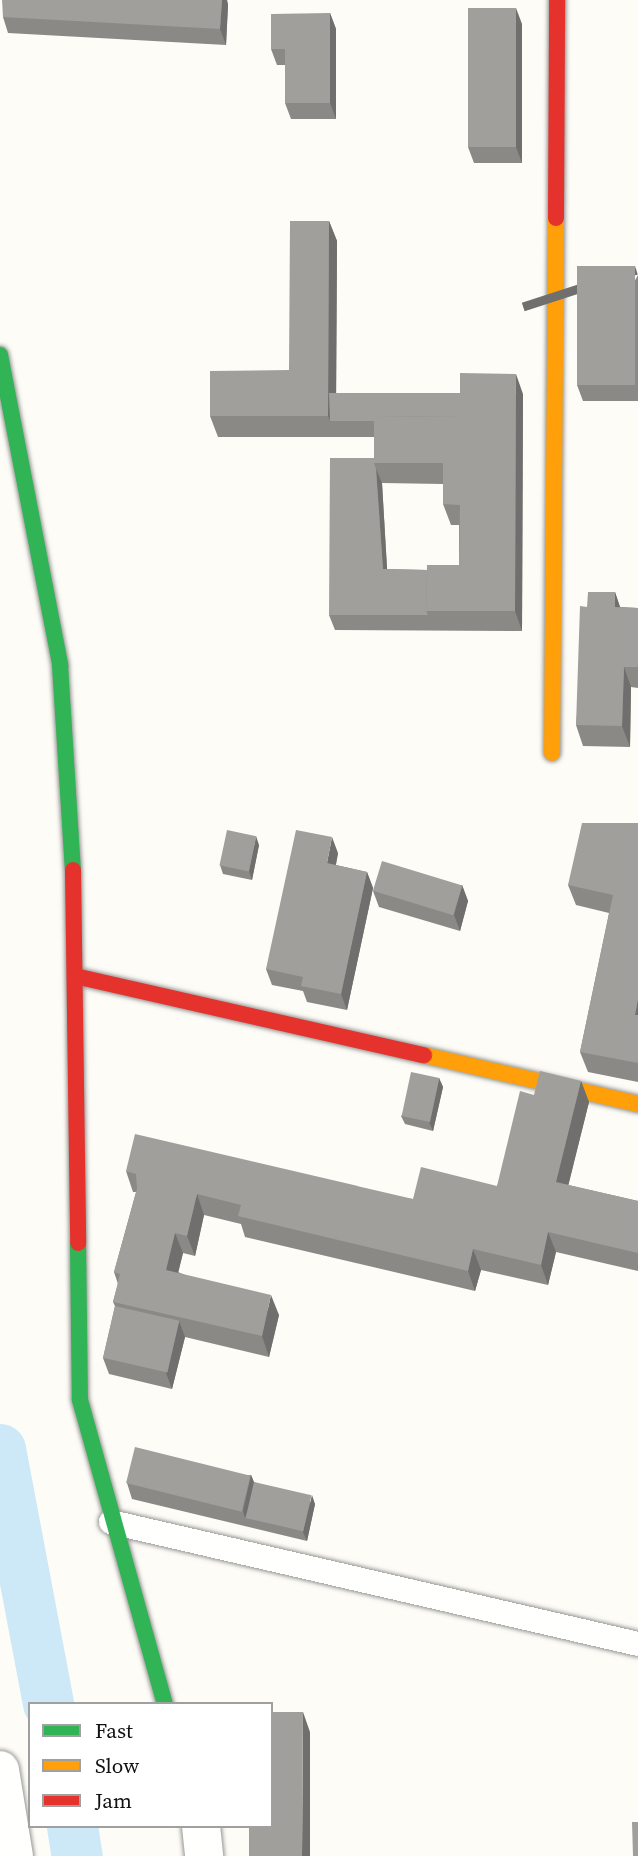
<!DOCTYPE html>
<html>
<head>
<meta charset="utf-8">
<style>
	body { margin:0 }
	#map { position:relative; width:638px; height:1856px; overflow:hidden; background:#fdfcf7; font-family:"Source Serif 4",serif }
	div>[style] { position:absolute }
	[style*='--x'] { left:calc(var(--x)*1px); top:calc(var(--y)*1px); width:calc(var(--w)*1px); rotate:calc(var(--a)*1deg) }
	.canal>* { height:51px; margin:-25.5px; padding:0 25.5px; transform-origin:25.5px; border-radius:25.5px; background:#cde8f7 }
	.roads { filter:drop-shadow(0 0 2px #979795) drop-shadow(0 0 2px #979795) }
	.lane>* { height:24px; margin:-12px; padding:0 12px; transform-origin:12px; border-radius:12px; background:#fffffe }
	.street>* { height:38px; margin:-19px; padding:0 19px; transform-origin:19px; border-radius:19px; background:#fffffe }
	.fast>* { height:16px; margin:-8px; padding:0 8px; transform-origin:8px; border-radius:8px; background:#30b455 }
	.slow>* { height:16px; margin:-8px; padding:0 8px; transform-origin:8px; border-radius:8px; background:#ff9f0a }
	.jam>* { height:16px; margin:-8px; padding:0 8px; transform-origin:8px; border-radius:8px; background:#e5322d }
	.wall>* { inset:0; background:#8a8986 }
	.shaded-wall>* { inset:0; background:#716f6d; transform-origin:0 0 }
	.building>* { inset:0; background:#a19f9c; transform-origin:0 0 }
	span { translate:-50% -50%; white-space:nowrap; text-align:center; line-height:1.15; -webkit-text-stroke:7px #fff; paint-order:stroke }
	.legend { position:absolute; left:28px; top:1702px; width:245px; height:126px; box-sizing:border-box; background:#fff; border:2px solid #a0a0a0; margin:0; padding:9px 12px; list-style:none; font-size:21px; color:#111 }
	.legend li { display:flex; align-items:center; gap:14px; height:35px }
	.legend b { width:35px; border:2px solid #a0a0a0 }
</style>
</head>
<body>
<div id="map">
	<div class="canal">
		<i style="--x:0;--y:1449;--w:259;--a:79.3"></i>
		<i style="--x:72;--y:1826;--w:30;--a:81"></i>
	</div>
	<div class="roads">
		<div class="lane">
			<i style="--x:111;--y:1522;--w:541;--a:13.03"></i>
		</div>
		<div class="street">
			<i style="--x:0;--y:1770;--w:87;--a:80.8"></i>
			<i style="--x:201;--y:1826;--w:30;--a:84"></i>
		</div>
		<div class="fast">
			<i style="--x:0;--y:355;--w:316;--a:79"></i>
			<i style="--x:60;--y:665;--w:205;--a:86.4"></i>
			<i style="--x:78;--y:1243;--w:157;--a:89.3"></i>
			<i style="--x:80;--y:1400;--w:316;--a:74.4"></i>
		</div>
		<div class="slow">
			<i style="--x:552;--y:753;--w:535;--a:-89.57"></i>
			<i style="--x:424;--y:1055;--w:220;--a:12.9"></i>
		</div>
		<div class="jam">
			<i style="--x:556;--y:218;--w:218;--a:-89.7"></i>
			<i style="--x:73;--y:870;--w:373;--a:89.2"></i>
			<i style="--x:75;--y:976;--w:358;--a:12.8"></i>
		</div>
	</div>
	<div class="wall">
		<i style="clip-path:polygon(222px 0,227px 0,228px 5px,226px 45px,8px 33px,3px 17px)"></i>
		<i style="clip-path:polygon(330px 13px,336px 29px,336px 119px,291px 119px,285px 103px,285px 65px,277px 65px,271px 49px)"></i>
		<i style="clip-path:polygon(522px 24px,522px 163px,474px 163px,468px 147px)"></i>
		<i style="clip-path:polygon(evenodd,329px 221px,337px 241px,336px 393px,523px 394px,522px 631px,335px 630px,329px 615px,374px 458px,374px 437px,218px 437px,210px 416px,289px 370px,329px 221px,382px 483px,443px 484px,443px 504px,451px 525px,459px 525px,459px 565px,427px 570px,387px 569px,382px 483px)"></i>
		<i style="clip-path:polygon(638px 275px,638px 401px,583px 401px,577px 385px)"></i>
		<i style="clip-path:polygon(615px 592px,620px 607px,638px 608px,638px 688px,631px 687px,630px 747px,583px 746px,576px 725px,587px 607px)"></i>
		<i style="clip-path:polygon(638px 823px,638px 1082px,588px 1072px,580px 1052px,609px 913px,576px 905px,568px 885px)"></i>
		<i style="clip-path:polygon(259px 845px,252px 880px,223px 874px,220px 865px)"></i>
		<i style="clip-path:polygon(338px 853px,336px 865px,367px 872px,373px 888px,347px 1010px,307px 1002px,303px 991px,272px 985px,266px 969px)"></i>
		<i style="clip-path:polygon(462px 885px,468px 901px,460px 931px,379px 907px,373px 891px)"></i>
		<i style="clip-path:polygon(439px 1078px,443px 1087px,433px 1131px,405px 1124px,401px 1116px)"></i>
		<i style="clip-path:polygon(581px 1081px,589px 1102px,568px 1185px,638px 1201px,638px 1271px,556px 1252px,548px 1285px,481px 1270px,475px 1291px,245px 1237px,241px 1224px,204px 1215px,195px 1256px,183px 1253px,178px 1272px,279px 1315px,269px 1357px,185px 1337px,172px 1389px,109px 1374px,103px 1358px,115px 1306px,113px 1302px,118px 1284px,114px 1272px,136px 1192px,133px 1192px,126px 1171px,413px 1199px,497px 1186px,534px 1095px)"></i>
		<i style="clip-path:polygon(251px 1475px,254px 1482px,315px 1504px,307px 1541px,132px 1499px,127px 1483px)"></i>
	</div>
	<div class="shaded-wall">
		<i style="clip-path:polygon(222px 0,227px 0,228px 5px,226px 45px,220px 29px)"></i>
		<i style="clip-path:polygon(516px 8px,522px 24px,522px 163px,516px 147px)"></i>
		<i style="clip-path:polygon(330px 13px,336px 29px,336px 119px,330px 103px)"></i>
		<i style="clip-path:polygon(329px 221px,337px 241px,336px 421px,330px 421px,328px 416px)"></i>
		<i style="left:635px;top:266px;width:9px;height:119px;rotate:72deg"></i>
		<i style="clip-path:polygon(516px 374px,523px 394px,522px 631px,515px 611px)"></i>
		<i style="clip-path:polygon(376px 469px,382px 483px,388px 585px,383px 569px)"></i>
		<i style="clip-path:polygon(615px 592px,622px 613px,615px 607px)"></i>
		<i style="clip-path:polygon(624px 667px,631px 687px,630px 747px,622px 726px)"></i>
		<i style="clip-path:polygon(256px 836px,259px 845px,252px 880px,249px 871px)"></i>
		<i style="clip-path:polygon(332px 837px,338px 853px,333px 879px,327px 863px)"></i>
		<i style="clip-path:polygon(367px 872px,373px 888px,347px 1010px,341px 994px)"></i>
		<i style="clip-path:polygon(462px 885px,468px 901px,460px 931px,454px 915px)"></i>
		<i style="clip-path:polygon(638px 999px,638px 1024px,635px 1015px)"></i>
		<i style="clip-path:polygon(439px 1078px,443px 1087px,433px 1131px,429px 1122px)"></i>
		<i style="clip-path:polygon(581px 1081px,589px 1102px,564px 1203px,556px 1182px)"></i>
		<i style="clip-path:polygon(197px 1194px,204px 1215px,195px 1256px,187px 1236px)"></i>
		<i style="clip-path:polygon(548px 1232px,556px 1252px,548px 1285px,541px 1265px)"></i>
		<i style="clip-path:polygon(175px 1233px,183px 1253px,174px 1290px,166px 1270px)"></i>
		<i style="clip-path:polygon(473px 1249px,481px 1270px,475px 1291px,468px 1271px)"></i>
		<i style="clip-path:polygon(271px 1295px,279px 1315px,269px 1357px,262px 1336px)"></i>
		<i style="clip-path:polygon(179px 1321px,185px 1337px,172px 1389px,166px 1373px)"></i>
		<i style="clip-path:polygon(251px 1475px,257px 1490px,245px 1518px,243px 1511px)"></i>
		<i style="clip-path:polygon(312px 1495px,315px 1504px,307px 1541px,303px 1532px)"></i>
		<i style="clip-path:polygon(303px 1712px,310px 1732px,310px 1856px,302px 1856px)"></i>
	</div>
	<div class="building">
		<i style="clip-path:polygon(2px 0,222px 0,220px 29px,3px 17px)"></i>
		<i style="left:468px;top:8px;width:48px;height:139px"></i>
		<i style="clip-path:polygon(330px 13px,330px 103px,285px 103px,285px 49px,271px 49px,271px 14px)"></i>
		<i style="clip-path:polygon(290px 221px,329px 221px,328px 416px,210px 416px,210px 371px,289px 370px)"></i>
		<i style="left:635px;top:266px;width:119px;height:58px;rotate:90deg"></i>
		<i style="clip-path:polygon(460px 373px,516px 374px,515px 611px,426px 611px,427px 565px,459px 565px,460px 505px,443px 504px,443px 463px,374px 463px,374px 416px,460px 417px)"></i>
		<i style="clip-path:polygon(329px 393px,460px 393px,460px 417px,374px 416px,374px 421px,330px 421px)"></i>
		<i style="clip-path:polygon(330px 458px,374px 458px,374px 463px,376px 469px,383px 569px,427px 570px,426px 611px,428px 615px,329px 615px)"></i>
		<i style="clip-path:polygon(588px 592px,615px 592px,615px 607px,638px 608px,638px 667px,624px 667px,622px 726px,576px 725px,580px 606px,587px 607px)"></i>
		<i style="clip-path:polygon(582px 823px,638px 823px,638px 999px,635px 1015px,638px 1015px,638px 1063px,580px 1052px,613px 895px,568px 885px)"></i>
		<i style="left:227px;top:830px;width:30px;height:36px;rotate:12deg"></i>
		<i style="clip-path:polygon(296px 830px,332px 837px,327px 863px,367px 872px,341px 994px,301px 986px,303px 977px,266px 969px)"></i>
		<i style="left:382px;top:861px;width:84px;height:31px;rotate:17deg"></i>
		<i style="clip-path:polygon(540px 1071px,581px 1081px,556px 1182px,638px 1201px,638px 1253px,548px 1232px,541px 1265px,473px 1249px,468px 1271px,238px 1216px,241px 1205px,197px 1194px,187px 1236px,175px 1233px,166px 1270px,271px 1295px,262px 1336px,113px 1302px,120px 1274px,114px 1272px,137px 1189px,136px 1174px,126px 1171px,135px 1134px,413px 1199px,421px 1167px,497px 1186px,520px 1091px,534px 1095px)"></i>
		<i style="left:411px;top:1072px;width:29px;height:45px;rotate:12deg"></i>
		<i style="left:115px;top:1306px;width:66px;height:53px;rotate:13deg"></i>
		<i style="left:135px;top:1447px;width:119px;height:37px;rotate:14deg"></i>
		<i style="left:254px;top:1482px;width:59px;height:37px;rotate:13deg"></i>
		<i style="clip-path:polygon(271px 1712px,303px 1712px,302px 1856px,249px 1856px,249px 1826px,271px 1826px)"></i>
		<i style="clip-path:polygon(632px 1822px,638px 1822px,638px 1856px,633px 1856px)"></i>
	</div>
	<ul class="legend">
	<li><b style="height:9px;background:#30b455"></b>Fast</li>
	<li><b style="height:9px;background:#ff9f0a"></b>Slow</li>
	<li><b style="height:9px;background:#e5322d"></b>Jam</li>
	</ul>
</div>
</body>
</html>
